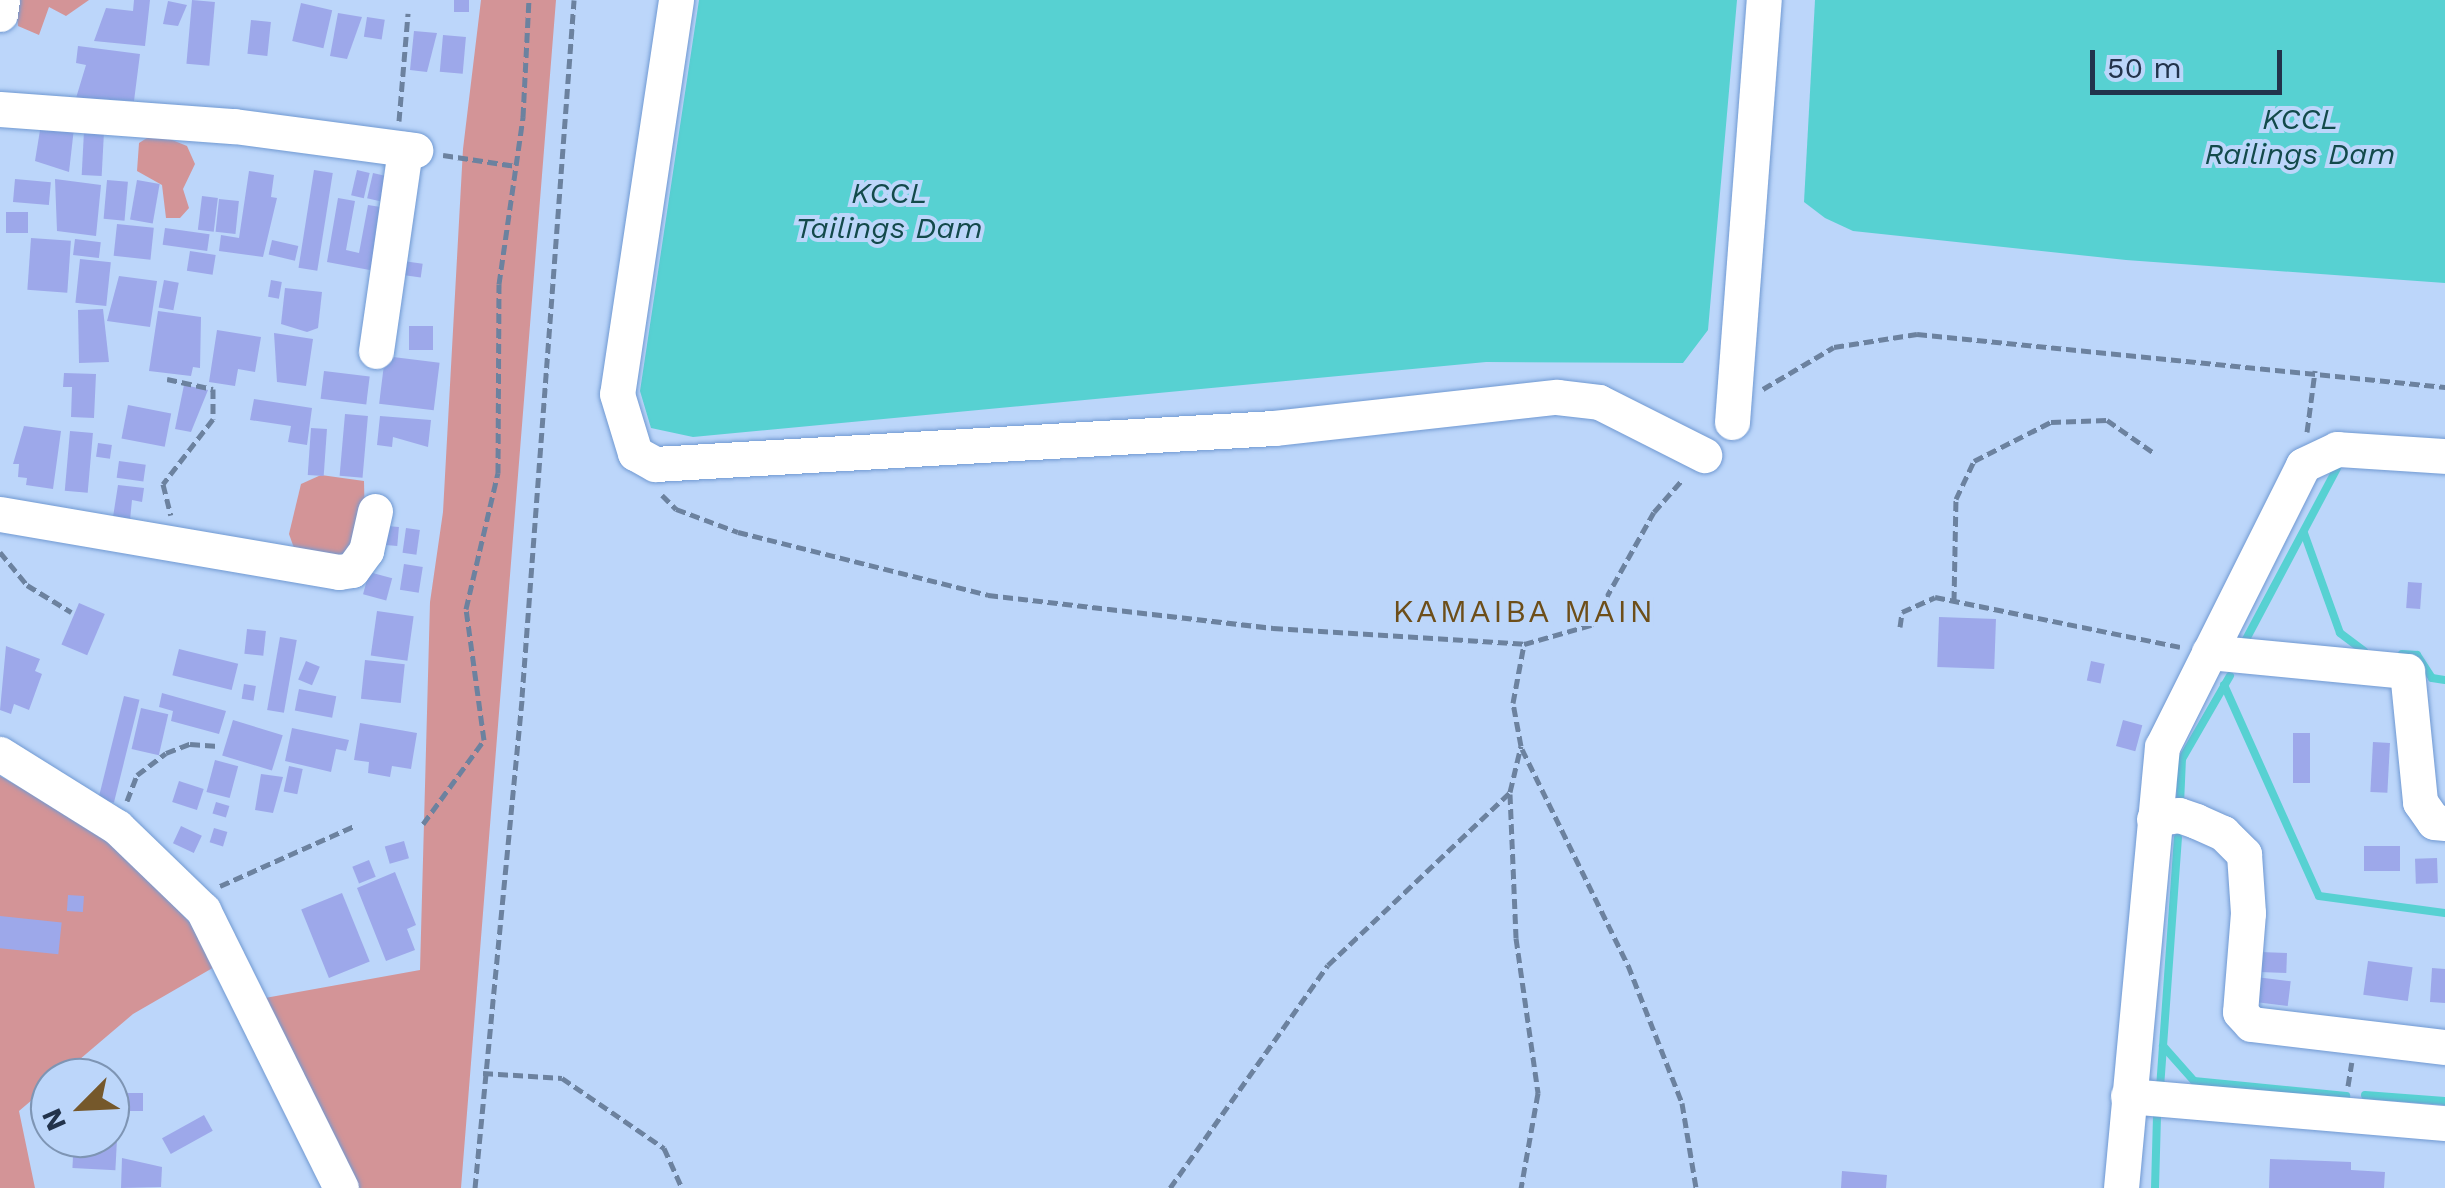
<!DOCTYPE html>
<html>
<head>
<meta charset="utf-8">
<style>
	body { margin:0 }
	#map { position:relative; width:2445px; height:1188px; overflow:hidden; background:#bcd6fa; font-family:"Work Sans",sans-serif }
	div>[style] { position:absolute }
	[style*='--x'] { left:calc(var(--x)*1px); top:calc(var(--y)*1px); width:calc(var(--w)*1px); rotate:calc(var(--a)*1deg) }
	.green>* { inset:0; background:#d39497 }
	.water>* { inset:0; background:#57d1d2 }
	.stream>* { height:8px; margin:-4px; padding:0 4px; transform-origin:4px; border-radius:4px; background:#57d1d2 }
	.building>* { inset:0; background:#9da8ea; transform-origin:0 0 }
	.path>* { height:5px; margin-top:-2.5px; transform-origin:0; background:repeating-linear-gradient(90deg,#6c829f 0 10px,transparent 0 15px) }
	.roads { filter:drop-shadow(0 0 2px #7099d2) drop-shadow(0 0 2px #7099d2) }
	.minor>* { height:35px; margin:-17.5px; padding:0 17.5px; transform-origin:17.5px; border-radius:17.5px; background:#fff }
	span { translate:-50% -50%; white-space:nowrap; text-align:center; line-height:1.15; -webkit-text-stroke:8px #bcd6fa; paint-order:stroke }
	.water-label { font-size:30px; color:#134a4b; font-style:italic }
	.quarter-label { font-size:32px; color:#6d4e19; letter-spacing:2.5px }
	.north { position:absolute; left:30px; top:1058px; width:100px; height:100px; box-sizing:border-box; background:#bcd6fa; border:2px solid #7e95b4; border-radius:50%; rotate:246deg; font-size:28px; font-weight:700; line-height:40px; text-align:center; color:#22334b }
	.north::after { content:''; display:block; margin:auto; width:35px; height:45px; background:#75582b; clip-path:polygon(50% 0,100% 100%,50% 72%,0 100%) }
	.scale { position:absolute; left:2090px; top:50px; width:192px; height:45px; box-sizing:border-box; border:5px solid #22334b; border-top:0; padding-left:12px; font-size:30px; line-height:35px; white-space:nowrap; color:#22334b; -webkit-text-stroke:8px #bcd6fa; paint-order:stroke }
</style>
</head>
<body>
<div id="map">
	<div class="green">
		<i style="clip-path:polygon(15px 0,89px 0,66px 16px,49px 7px,39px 35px,18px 26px)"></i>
		<i style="clip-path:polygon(481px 0,556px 0,461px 1188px,348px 1188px,265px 998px,420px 970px,430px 602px,443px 512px,463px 149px)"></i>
		<i style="clip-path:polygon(155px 133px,187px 146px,195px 164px,183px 189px,189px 208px,180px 218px,166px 218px,162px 185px,137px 171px,139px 143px)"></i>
		<i style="clip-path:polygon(321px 475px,364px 481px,365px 529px,334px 564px,299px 562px,289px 534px,301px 484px)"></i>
		<i style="clip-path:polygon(0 776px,106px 835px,198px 931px,216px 966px,133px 1014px,19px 1111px,35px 1188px,0 1188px)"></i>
	</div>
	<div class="water">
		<i style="clip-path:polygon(699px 0,1737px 0,1708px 330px,1683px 363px,1486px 362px,693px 437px,651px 428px,640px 391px)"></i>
		<i style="clip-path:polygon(1815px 0,2445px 0,2445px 283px,2126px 260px,1853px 231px,1825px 218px,1804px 202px)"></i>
	</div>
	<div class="stream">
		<i style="--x:2304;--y:533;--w:106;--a:70.2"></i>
		<i style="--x:2340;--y:633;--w:30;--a:37"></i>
		<i style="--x:2243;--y:645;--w:200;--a:-62"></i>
		<i style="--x:2402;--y:654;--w:15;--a:4"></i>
		<i style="--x:2417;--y:655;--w:27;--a:57"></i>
		<i style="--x:2432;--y:678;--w:13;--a:9"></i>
		<i style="--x:2224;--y:685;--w:231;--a:65.8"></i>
		<i style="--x:2319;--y:896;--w:127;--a:7.7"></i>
		<i style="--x:2180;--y:804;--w:45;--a:-87.5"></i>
		<i style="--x:2182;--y:759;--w:96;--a:-60"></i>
		<i style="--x:2163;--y:1046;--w:47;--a:48.5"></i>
		<i style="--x:2194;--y:1081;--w:153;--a:5.6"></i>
		<i style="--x:2160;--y:1088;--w:251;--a:-85.9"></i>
		<i style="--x:2365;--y:1095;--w:80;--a:4.3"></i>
		<i style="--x:2155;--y:1188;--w:72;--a:-88.4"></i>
	</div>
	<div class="building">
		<i style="clip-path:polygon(134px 0,150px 0,145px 46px,94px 41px,106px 8px,133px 11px)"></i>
		<i style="left:192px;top:0;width:23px;height:64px;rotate:5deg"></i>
		<i style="left:454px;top:0;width:15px;height:12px"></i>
		<i style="clip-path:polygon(168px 1px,187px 5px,178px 26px,163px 24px)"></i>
		<i style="left:301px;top:3px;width:32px;height:39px;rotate:13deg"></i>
		<i style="clip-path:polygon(338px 13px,362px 17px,347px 59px,330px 56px)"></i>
		<i style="left:367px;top:17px;width:18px;height:20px;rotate:9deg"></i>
		<i style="left:251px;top:20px;width:20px;height:34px;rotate:6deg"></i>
		<i style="clip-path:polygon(414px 31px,437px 33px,427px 72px,410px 70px)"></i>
		<i style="left:443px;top:35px;width:23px;height:37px;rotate:5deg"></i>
		<i style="clip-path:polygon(78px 46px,140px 54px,134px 101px,76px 98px,86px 65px,76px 63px)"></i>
		<i style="clip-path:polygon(41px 124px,74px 128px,69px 172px,35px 161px)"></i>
		<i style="left:84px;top:131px;width:20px;height:44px;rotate:3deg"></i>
		<i style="left:314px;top:170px;width:19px;height:99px;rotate:9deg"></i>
		<i style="left:357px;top:170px;width:13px;height:26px;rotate:13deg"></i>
		<i style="clip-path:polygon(249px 171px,274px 175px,271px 197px,277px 198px,263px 257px,219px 251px,221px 235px,239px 238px)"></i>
		<i style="left:373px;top:173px;width:22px;height:26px;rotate:13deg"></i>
		<i style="left:15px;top:179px;width:36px;height:23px;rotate:5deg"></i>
		<i style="clip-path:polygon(55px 179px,101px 185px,96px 236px,57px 231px)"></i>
		<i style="left:107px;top:180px;width:21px;height:39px;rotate:5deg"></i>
		<i style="left:137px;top:180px;width:23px;height:40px;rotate:10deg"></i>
		<i style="left:202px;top:196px;width:16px;height:34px;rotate:7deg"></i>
		<i style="clip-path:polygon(338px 198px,355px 201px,346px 250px,359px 253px,368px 205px,387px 208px,375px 271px,327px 262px)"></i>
		<i style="left:219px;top:199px;width:20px;height:33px;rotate:6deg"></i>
		<i style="left:6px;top:212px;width:22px;height:21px"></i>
		<i style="left:117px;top:224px;width:37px;height:32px;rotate:6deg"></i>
		<i style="left:165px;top:228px;width:45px;height:17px;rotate:8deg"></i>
		<i style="left:31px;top:238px;width:40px;height:52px;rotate:4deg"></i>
		<i style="left:75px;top:239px;width:26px;height:16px;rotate:7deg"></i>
		<i style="left:272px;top:240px;width:27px;height:15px;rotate:13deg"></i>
		<i style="left:190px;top:251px;width:26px;height:20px;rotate:9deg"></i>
		<i style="left:80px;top:259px;width:31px;height:44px;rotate:6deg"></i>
		<i style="left:389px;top:259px;width:34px;height:14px;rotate:8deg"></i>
		<i style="clip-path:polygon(119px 276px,157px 281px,150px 327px,107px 321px)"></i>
		<i style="left:164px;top:280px;width:15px;height:28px;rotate:11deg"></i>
		<i style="left:271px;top:280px;width:11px;height:17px;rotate:10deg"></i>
		<i style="clip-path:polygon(285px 288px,322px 292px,318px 328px,307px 332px,281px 324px)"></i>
		<i style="clip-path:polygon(103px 309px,109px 362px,79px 363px,78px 310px)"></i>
		<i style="clip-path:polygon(158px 311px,201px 317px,200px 368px,193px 367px,191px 376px,149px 371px)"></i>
		<i style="left:409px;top:326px;width:24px;height:24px"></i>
		<i style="clip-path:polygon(217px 330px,261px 337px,255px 372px,238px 369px,235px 386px,209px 382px)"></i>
		<i style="clip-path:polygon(274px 333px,313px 339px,306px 386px,277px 382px)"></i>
		<i style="left:385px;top:356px;width:55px;height:48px;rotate:7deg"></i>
		<i style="left:324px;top:371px;width:46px;height:28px;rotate:7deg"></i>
		<i style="clip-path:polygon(64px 373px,96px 374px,94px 418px,71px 417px,72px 387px,63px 387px)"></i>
		<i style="clip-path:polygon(184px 385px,208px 390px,191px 432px,175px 429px)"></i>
		<i style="clip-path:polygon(254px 399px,312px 408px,307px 445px,288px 442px,291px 426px,250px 420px)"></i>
		<i style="left:128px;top:405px;width:44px;height:34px;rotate:11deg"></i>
		<i style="left:345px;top:414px;width:23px;height:62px;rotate:5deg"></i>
		<i style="clip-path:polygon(380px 416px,431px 420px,428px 447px,393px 437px,392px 447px,377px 445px)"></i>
		<i style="clip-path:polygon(24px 426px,61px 431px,53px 489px,26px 485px,27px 478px,18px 477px,19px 464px,13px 464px)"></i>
		<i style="left:311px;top:428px;width:16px;height:47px;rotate:4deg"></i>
		<i style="left:70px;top:431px;width:23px;height:60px;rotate:5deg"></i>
		<i style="left:98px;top:443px;width:14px;height:14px;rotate:8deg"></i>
		<i style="left:119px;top:461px;width:27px;height:17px;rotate:8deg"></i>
		<i style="clip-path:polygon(118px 485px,144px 488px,142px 502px,132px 500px,130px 520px,113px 517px)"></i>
		<i style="left:376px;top:525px;width:23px;height:19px;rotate:5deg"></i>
		<i style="left:406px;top:528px;width:14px;height:25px;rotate:8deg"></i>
		<i style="left:404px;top:564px;width:19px;height:26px;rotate:9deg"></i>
		<i style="left:369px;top:572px;width:24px;height:23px;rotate:15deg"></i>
		<i style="left:2408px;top:582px;width:14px;height:26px;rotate:4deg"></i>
		<i style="left:79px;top:603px;width:28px;height:45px;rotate:23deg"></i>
		<i style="left:377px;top:611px;width:37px;height:45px;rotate:8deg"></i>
		<i style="left:1939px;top:617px;width:57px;height:50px;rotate:2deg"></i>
		<i style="left:247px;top:629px;width:19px;height:25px;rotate:6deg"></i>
		<i style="left:280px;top:637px;width:17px;height:74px;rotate:10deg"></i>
		<i style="clip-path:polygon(6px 646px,40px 659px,35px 671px,42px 674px,29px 710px,14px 704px,11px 714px,0 710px)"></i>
		<i style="left:179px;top:649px;width:61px;height:27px;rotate:14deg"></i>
		<i style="left:365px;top:660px;width:40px;height:39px;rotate:6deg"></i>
		<i style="left:306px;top:661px;width:15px;height:20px;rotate:23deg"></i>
		<i style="left:2091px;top:661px;width:14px;height:20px;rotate:12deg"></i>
		<i style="left:244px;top:684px;width:12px;height:15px;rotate:9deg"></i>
		<i style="left:299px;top:689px;width:38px;height:22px;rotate:11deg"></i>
		<i style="clip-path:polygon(162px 693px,226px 711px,219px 734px,171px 721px,173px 711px,159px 707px)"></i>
		<i style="left:124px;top:696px;width:16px;height:106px;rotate:14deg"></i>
		<i style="left:141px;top:708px;width:28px;height:42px;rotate:13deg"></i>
		<i style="left:233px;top:720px;width:52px;height:37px;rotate:17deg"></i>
		<i style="left:2123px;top:720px;width:20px;height:27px;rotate:15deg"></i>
		<i style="clip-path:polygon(360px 723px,417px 733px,411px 769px,392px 766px,390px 777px,368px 773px,369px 762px,354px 760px)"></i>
		<i style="clip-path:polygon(292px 728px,349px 740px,346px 751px,336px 749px,331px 772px,285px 761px)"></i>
		<i style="left:2293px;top:733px;width:17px;height:50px"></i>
		<i style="left:2373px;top:742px;width:17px;height:50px;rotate:3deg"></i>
		<i style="left:215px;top:760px;width:24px;height:33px;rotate:15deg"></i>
		<i style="left:289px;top:766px;width:14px;height:26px;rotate:12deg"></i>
		<i style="clip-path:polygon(261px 774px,283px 777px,273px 813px,255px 810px)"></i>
		<i style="left:179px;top:781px;width:26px;height:22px;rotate:18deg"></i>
		<i style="left:216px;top:802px;width:14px;height:12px;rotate:17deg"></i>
		<i style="left:181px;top:826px;width:23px;height:19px;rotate:25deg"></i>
		<i style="left:214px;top:828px;width:14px;height:15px;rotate:17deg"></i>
		<i style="left:404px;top:841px;width:18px;height:20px;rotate:74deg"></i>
		<i style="left:2364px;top:846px;width:36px;height:25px"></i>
		<i style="left:2437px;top:858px;width:25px;height:22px;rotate:88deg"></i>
		<i style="left:369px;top:860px;width:18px;height:18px;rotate:68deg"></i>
		<i style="clip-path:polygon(395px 872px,416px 925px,407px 929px,415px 950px,386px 961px,357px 888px)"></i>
		<i style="left:342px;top:893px;width:74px;height:44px;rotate:68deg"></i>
		<i style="left:68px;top:895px;width:16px;height:16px;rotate:4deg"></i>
		<i style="left:0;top:916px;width:62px;height:32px;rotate:6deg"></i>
		<i style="left:2260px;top:952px;width:27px;height:20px;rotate:2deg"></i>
		<i style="left:2368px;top:961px;width:45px;height:34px;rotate:8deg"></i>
		<i style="clip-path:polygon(2432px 968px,2445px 969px,2445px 1003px,2430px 1002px)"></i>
		<i style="left:2256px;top:977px;width:35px;height:25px;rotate:7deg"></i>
		<i style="left:124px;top:1093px;width:19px;height:18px"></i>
		<i style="left:204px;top:1115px;width:18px;height:48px;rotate:61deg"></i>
		<i style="left:74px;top:1138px;width:43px;height:30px;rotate:3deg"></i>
		<i style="clip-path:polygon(122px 1158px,162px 1167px,161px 1187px,121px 1188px)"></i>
		<i style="clip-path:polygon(2270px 1159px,2351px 1162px,2351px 1170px,2385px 1172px,2384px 1188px,2269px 1188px)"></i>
		<i style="clip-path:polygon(1842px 1171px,1887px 1175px,1886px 1188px,1841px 1188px)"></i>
	</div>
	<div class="path">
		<i style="--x:399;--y:121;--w:108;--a:-85.2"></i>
		<i style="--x:443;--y:155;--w:74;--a:8.6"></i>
		<i style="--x:167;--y:379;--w:47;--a:12.3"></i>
		<i style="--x:213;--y:389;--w:30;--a:90"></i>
		<i style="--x:213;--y:419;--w:82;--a:127.6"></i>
		<i style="--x:163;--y:484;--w:32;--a:76"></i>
		<i style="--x:1763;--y:389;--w:82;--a:-30.6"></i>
		<i style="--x:1834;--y:347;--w:84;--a:-8.9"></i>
		<i style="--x:1917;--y:334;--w:531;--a:5.73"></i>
		<i style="--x:2307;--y:432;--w:62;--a:-82.5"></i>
		<i style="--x:662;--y:495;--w:20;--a:45"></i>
		<i style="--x:676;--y:509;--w:66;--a:20.4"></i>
		<i style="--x:738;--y:532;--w:258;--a:14.1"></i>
		<i style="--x:988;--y:595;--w:287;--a:6.6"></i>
		<i style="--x:1273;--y:628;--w:252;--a:3.6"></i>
		<i style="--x:0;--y:552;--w:43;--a:50.7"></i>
		<i style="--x:27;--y:585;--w:52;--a:31.5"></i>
		<i style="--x:1954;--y:601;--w:102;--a:-88.9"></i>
		<i style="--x:1956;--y:499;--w:42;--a:-64.7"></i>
		<i style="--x:1974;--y:461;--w:86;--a:-26.9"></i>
		<i style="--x:2051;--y:422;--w:56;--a:-2"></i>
		<i style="--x:2107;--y:420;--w:57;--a:35.1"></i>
		<i style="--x:1900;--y:627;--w:15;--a:-82"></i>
		<i style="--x:1902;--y:612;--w:36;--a:-24"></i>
		<i style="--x:1935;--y:597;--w:250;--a:11.5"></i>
		<i style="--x:1522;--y:749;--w:241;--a:63.9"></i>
		<i style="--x:1628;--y:965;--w:148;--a:68.6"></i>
		<i style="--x:1682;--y:1103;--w:86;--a:80.6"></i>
		<i style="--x:1510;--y:794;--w:144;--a:87.6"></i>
		<i style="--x:1516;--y:938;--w:157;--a:81.9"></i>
		<i style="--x:1538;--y:1093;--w:97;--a:100.1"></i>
		<i style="--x:127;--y:801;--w:28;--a:-69"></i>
		<i style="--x:137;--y:775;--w:36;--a:-37"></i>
		<i style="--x:166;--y:753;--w:26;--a:-21"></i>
		<i style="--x:190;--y:744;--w:28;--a:4"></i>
		<i style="--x:423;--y:824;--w:104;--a:-54"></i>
		<i style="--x:484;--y:740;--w:132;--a:-97.8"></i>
		<i style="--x:466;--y:609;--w:140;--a:-76.8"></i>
		<i style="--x:498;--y:473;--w:189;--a:-89.7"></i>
		<i style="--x:499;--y:284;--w:169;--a:-81.8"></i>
		<i style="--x:523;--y:117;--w:117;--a:-87.1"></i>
		<i style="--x:220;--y:886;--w:147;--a:-24.1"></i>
		<i style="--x:483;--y:1073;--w:79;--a:3.6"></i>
		<i style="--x:562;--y:1078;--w:124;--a:34.5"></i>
		<i style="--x:664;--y:1148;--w:44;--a:65.8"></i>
		<i style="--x:2348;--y:1086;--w:24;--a:-81"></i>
		<i style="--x:475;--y:1188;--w:493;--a:-84.5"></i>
		<i style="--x:522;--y:697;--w:699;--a:-85.73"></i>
		<i style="--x:1170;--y:1188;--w:273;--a:-54.7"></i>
		<i style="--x:1328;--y:965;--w:251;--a:-43.5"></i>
		<i style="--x:1510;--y:792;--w:47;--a:-76.6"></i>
		<i style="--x:1521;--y:746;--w:44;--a:-100.5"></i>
		<i style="--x:1513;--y:703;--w:60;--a:-79.4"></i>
		<i style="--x:1524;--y:644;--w:70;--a:-15.8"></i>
		<i style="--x:1591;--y:625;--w:129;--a:-60.9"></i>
		<i style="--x:1654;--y:512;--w:44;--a:-48.7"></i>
	</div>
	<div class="roads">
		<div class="minor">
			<i style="--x:676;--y:0;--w:398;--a:98.5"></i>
			<i style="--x:617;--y:394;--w:62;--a:73"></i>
			<i style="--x:635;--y:453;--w:23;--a:29"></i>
			<i style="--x:655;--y:464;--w:620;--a:-3.33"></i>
			<i style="--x:1274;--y:428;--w:285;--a:-6.3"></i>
			<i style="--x:1557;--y:397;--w:42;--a:6.8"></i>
			<i style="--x:1599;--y:402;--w:118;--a:26.8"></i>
			<i style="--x:0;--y:14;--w:14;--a:-82"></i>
			<i style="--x:0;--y:109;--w:235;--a:4.2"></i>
			<i style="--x:234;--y:126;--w:183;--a:7.6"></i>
			<i style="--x:376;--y:351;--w:204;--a:-81.8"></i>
			<i style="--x:1732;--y:422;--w:423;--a:-85.7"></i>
			<i style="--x:0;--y:514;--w:344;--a:9.7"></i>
			<i style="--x:339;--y:572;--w:13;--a:-9"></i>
			<i style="--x:352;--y:570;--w:24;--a:-54"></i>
			<i style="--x:366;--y:551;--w:41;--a:-77.3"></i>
			<i style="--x:2209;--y:652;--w:199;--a:5.5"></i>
			<i style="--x:2407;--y:671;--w:132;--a:84.3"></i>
			<i style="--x:2420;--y:802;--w:24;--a:55"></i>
			<i style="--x:2434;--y:822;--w:11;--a:5"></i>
			<i style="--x:0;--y:754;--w:138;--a:32"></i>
			<i style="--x:117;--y:827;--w:120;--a:44"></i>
			<i style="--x:203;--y:910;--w:310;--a:63.6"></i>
			<i style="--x:2154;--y:819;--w:25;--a:-9"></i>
			<i style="--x:2179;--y:815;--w:18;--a:19"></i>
			<i style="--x:2196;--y:821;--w:30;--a:24"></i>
			<i style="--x:2223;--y:833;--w:30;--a:45"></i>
			<i style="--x:2244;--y:854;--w:59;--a:86.1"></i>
			<i style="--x:2248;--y:913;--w:99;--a:94.6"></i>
			<i style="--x:2240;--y:1012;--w:16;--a:47"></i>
			<i style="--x:2251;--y:1024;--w:195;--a:6.8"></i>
			<i style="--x:2128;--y:1096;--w:318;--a:4.9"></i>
			<i style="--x:2121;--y:1188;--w:443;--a:-84.7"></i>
			<i style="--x:2162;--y:747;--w:315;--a:-63.4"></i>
			<i style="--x:2303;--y:465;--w:38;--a:-25"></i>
			<i style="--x:2337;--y:449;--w:108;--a:3.7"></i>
		</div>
	</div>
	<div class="water-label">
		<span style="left:2300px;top:136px">KCCL<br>Railings Dam</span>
		<span style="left:889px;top:210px">KCCL<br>Tailings Dam</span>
	</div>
	<div class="quarter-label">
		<span style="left:1524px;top:611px">KAMAIBA MAIN</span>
	</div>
	<div class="north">N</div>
	<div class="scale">50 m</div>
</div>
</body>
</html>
